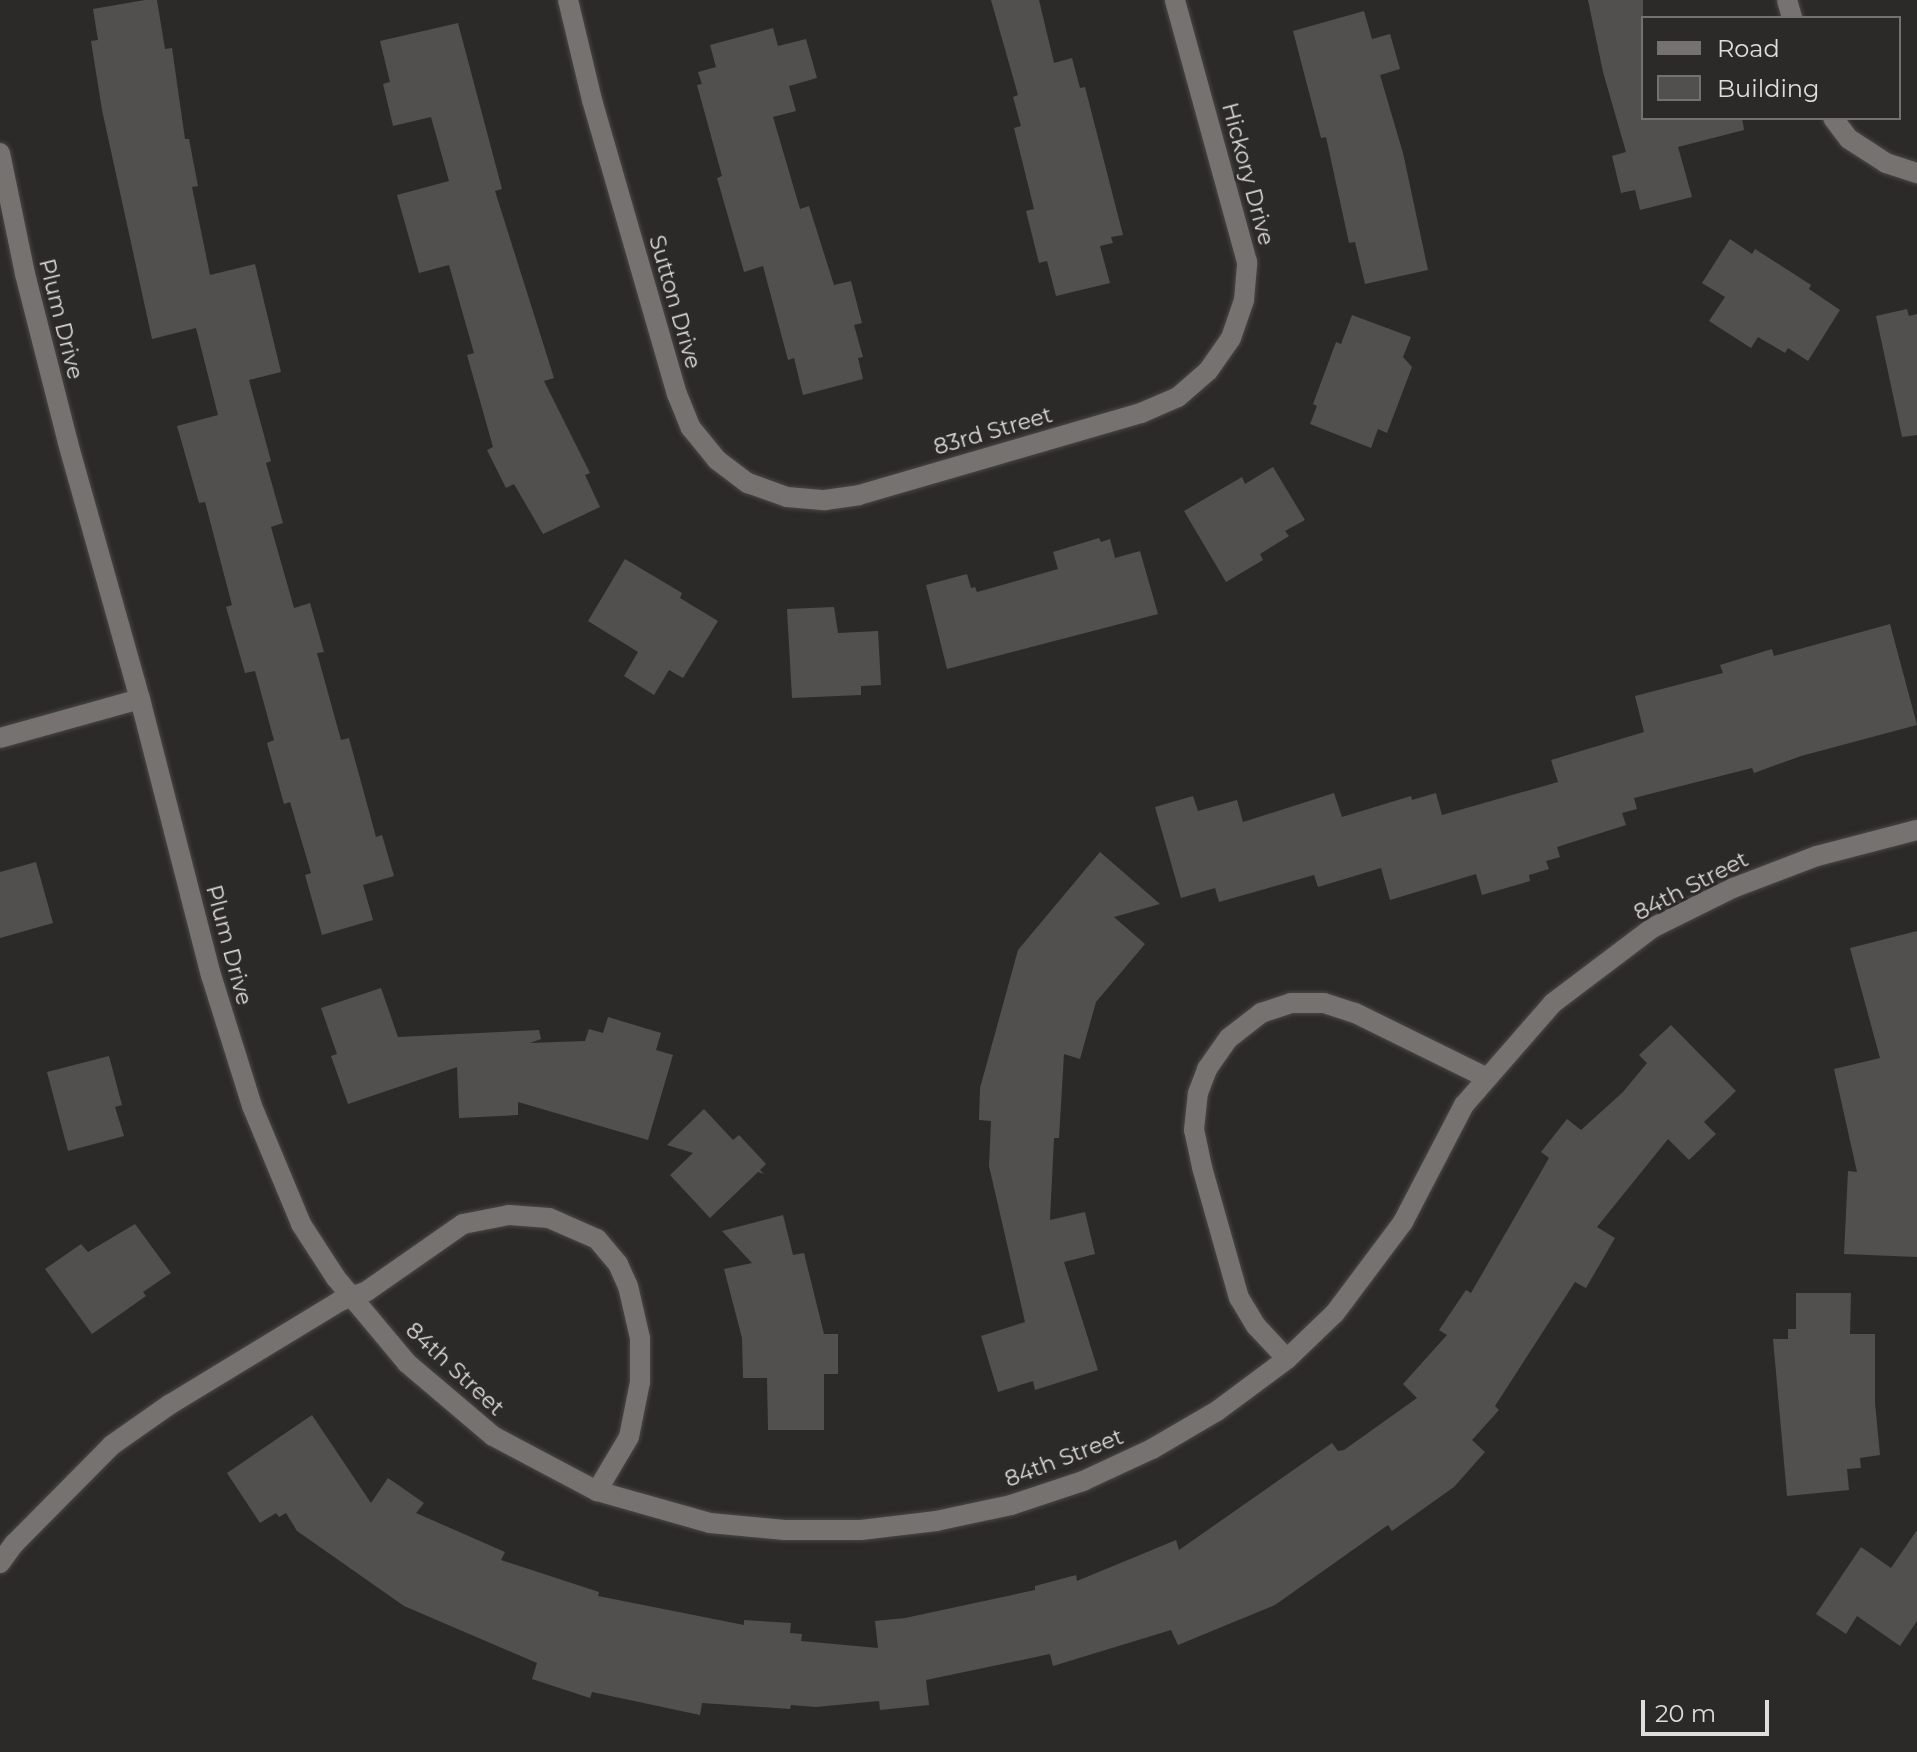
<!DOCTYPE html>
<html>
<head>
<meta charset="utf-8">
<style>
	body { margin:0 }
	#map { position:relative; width:1917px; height:1752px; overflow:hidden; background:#2c2a28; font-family:Montserrat,sans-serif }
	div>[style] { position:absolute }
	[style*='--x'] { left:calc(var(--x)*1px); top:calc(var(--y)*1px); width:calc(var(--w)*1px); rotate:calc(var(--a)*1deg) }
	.building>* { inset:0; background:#52504e }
	.roads { filter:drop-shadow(0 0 2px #494746) drop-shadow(0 0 2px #494746) }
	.minor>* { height:20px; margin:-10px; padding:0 10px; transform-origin:10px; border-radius:10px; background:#757270 }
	span { translate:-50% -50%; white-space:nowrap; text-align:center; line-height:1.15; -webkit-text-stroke:6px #2c2a28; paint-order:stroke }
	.street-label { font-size:22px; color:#dfdedd }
	.legend { position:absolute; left:1641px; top:16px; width:260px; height:104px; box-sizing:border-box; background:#2c2a28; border:2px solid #747270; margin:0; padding:10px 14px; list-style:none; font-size:24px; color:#dfdedd }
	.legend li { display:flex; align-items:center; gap:16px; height:40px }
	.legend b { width:40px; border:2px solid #747270 }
	.scale { position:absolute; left:1641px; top:1700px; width:128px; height:36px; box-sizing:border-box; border:4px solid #dfdedd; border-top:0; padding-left:10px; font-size:24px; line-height:28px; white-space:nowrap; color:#dfdedd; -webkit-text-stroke:6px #2c2a28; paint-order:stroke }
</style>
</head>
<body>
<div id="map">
	<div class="building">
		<i style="clip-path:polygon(145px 0,157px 0,165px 49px,172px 48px,185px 139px,189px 139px,198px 186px,192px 187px,210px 275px,255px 264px,281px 372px,249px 380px,271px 461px,266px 463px,283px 523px,271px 527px,294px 608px,310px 603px,324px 652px,317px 653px,341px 740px,349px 738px,376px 837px,382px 835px,394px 876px,363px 885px,373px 920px,322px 935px,305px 875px,311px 873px,290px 802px,284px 804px,267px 743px,274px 740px,255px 671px,245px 673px,226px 607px,232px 605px,205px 502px,199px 503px,177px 426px,218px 415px,196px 328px,152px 339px,102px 110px,91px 41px,98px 40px,93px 9px)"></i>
		<i style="clip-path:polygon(991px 0,1039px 0,1054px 63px,1072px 58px,1080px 88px,1085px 87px,1123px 235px,1111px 237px,1113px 243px,1100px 246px,1110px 283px,1056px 296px,1047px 261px,1039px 263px,1026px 211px,1034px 209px,1014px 128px,1021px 126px,1013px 97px,1018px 95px)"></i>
		<i style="clip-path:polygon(1588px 0,1643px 0,1643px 118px,1742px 118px,1744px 130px,1678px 147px,1692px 197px,1640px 210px,1635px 190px,1621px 193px,1612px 156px,1626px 152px,1603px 72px)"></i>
		<i style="clip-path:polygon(1364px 11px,1372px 39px,1390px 34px,1400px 69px,1380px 75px,1403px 153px,1428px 270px,1365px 284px,1355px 242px,1349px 243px,1326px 137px,1321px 138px,1293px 31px)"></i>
		<i style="clip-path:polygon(458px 23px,502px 189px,495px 191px,554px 378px,544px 381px,590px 473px,585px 475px,600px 507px,543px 534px,514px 484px,506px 488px,487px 450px,493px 447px,467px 355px,474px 353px,449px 265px,419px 273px,397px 195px,449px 181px,431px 117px,393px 126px,383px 84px,390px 82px,380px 41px)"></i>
		<i style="clip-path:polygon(773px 28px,778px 46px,806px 39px,817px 78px,789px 86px,796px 111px,773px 117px,800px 209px,809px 206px,834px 285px,851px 281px,862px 323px,854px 325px,863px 357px,858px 358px,863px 379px,803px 395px,794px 358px,788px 360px,763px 266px,744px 272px,717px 178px,722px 176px,697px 85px,702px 84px,698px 72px,716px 67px,710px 45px)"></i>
		<i style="clip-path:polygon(1730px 239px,1752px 254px,1755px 249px,1811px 285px,1809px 289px,1840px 310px,1808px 361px,1788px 348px,1785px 353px,1758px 337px,1751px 348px,1709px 321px,1725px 297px,1702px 283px)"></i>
		<i style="clip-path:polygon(1907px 309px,1909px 316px,1917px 314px,1917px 435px,1902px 437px,1876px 316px)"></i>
		<i style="clip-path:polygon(1352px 315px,1411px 337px,1403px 357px,1412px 367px,1387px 433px,1378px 429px,1371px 448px,1310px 424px,1317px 406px,1313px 404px,1336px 342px,1341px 344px)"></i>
		<i style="clip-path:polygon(1273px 467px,1305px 520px,1285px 531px,1289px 536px,1260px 554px,1263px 560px,1226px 582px,1184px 511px,1242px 477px,1245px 484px)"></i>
		<i style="clip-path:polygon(1099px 538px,1101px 542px,1110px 539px,1115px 558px,1140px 551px,1158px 614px,947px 669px,926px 585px,967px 574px,971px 588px,975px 587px,977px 592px,988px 589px,1058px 569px,1053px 552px)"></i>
		<i style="clip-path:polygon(625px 559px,682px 593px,680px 598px,718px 621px,683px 678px,669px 670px,654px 695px,624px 676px,638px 652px,588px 621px)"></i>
		<i style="clip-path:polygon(834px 607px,838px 633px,878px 631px,881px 685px,861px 686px,861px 695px,792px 698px,787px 609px)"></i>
		<i style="clip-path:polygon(1890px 624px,1917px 725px,1801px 756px,1754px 773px,1752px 768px,1634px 798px,1637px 809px,1622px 813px,1626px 825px,1557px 847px,1560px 857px,1546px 861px,1549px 869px,1529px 875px,1530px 881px,1482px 895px,1476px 874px,1390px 900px,1381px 868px,1318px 887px,1314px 875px,1219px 902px,1215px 888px,1181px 898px,1155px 807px,1193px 796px,1198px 811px,1237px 800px,1243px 822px,1334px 793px,1342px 817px,1411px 796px,1412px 800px,1436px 793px,1442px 815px,1558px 782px,1551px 760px,1644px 732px,1635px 696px,1723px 673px,1720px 665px,1772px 649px,1774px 656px)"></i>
		<i style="clip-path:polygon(1100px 852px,1160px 904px,1114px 917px,1145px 944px,1096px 1002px,1080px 1059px,1064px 1054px,1059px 1138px,1054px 1138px,1050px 1220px,1085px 1212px,1095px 1254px,1064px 1262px,1098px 1370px,1035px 1390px,1033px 1381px,998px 1392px,981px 1336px,1025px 1322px,989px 1166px,991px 1121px,979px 1120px,980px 1088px,1018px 950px)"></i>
		<i style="clip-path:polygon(36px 862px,53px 923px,0 938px,0 872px)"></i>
		<i style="clip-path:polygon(1917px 931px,1917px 1257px,1844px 1254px,1848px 1171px,1857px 1172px,1834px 1069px,1880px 1058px,1850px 948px)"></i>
		<i style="clip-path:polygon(381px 988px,398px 1037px,539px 1030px,541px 1039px,530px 1043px,585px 1041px,589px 1029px,603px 1033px,608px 1017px,661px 1033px,656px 1050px,673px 1055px,648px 1140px,518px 1102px,518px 1115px,459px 1118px,457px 1067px,348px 1104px,331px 1056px,337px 1054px,321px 1008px)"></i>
		<i style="clip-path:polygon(1671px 1025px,1736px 1091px,1704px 1122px,1716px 1134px,1689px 1160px,1668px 1139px,1597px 1227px,1615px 1238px,1586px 1288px,1575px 1282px,1495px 1406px,1499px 1410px,1472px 1440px,1485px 1452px,1454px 1487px,1392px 1531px,1388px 1525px,1275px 1605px,1178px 1645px,1171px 1630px,1053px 1666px,1050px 1654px,926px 1680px,929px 1705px,880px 1710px,879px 1701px,816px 1707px,791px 1705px,790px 1709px,702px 1703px,700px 1715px,592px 1692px,590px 1698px,532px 1679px,537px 1663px,404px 1606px,297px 1531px,286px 1513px,279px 1517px,276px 1513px,260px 1523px,227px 1473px,312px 1415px,371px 1503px,388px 1478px,424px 1503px,416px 1513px,505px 1552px,501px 1560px,599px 1592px,598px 1596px,744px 1625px,744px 1620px,791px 1623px,790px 1633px,802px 1634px,801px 1641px,878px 1648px,875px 1621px,905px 1618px,1035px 1590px,1035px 1586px,1076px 1575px,1077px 1581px,1176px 1540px,1179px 1550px,1332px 1443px,1338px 1451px,1344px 1450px,1417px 1398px,1403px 1384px,1447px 1335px,1439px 1330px,1466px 1290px,1471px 1293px,1549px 1158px,1541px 1152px,1567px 1119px,1581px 1130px,1623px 1092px,1647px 1063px,1639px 1055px)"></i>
		<i style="clip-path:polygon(109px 1056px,122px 1105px,115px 1107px,124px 1136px,68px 1151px,47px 1072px)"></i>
		<i style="clip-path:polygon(704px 1109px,733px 1140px,739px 1135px,766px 1164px,760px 1170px,764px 1174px,758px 1172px,710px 1218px,670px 1175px,693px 1153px,667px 1145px)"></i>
		<i style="clip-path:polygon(783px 1215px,793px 1255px,804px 1253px,824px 1334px,838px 1334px,838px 1374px,824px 1374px,824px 1430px,768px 1430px,767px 1378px,743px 1378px,742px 1338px,724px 1269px,752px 1263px,722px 1231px)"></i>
		<i style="clip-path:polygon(135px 1224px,171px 1273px,143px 1292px,146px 1296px,92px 1334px,45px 1269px,81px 1244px,88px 1252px)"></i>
		<i style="clip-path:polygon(1796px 1293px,1851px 1293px,1850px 1334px,1875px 1334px,1875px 1403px,1880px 1455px,1860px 1458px,1861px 1468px,1847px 1469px,1849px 1490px,1787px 1496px,1773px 1339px,1788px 1339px,1788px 1329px,1796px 1329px)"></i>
		<i style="clip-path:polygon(1917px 1530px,1917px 1621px,1900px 1646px,1857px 1616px,1846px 1634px,1816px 1614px,1861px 1547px,1891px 1568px)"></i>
	</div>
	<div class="roads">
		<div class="minor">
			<i style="--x:568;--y:0;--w:103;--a:76.5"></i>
			<i style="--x:592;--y:100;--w:306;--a:73.9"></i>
			<i style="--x:677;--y:394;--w:37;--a:68"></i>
			<i style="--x:691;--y:428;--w:41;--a:50.9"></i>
			<i style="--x:717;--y:460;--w:39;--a:37"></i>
			<i style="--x:748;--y:483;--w:41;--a:19.7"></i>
			<i style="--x:787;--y:497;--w:38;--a:5"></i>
			<i style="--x:825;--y:500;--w:34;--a:-8"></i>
			<i style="--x:859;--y:495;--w:294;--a:-16.2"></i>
			<i style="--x:1141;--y:413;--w:40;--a:-23.4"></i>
			<i style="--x:1178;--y:397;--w:40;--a:-41"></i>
			<i style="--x:1208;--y:371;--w:40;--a:-55.1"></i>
			<i style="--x:1231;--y:338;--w:40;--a:-71.1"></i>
			<i style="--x:1244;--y:300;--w:38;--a:-85"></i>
			<i style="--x:1247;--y:262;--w:272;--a:-105.4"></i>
			<i style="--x:1787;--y:0;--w:19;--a:74"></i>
			<i style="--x:1833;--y:118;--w:26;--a:53"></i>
			<i style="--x:1849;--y:139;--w:44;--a:33"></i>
			<i style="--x:1886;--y:163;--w:33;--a:18"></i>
			<i style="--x:0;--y:153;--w:124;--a:78.3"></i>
			<i style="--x:25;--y:274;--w:174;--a:75.7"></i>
			<i style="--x:68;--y:443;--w:266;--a:74.3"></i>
			<i style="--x:140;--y:699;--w:285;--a:75.6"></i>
			<i style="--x:211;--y:975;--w:137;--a:72.6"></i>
			<i style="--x:252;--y:1106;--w:128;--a:67.4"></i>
			<i style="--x:301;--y:1224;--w:64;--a:57.1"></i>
			<i style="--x:336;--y:1278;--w:111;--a:50.1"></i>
			<i style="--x:407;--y:1363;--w:113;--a:40.3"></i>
			<i style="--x:493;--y:1436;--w:118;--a:27.9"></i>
			<i style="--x:597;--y:1491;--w:117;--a:15.8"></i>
			<i style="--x:710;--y:1523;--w:75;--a:5.3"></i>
			<i style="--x:785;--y:1530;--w:76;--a:0"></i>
			<i style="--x:861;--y:1530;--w:76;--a:-6.8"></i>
			<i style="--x:936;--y:1521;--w:77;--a:-12"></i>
			<i style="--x:1011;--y:1505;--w:76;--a:-18.4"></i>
			<i style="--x:1083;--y:1481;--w:76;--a:-24.9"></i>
			<i style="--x:1152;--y:1449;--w:75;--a:-30.3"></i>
			<i style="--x:1217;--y:1411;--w:87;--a:-36.6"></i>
			<i style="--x:1287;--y:1359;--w:66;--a:-43.8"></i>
			<i style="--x:1335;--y:1313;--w:114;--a:-53.2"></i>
			<i style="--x:1403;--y:1222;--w:132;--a:-62.5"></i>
			<i style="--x:1464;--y:1105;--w:135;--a:-48.9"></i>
			<i style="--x:1553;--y:1003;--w:124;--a:-37.1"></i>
			<i style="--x:1652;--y:928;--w:90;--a:-26.3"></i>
			<i style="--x:1733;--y:888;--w:90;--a:-20.9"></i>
			<i style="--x:1817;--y:856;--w:103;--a:-14.6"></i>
			<i style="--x:0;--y:738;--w:145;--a:-15.6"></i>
			<i style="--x:1287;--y:1359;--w:45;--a:-133.2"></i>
			<i style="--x:1256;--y:1326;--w:33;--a:-121"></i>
			<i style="--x:1239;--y:1298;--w:136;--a:-105.8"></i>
			<i style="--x:1202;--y:1167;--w:38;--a:-102"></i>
			<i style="--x:1194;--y:1130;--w:37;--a:-84"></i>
			<i style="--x:1198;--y:1093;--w:26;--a:-69"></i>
			<i style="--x:1207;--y:1069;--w:38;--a:-55"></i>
			<i style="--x:1229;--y:1038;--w:41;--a:-38"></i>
			<i style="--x:1261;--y:1013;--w:32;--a:-18"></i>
			<i style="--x:1291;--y:1003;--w:33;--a:0"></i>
			<i style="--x:1324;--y:1003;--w:33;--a:18"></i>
			<i style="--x:1355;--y:1013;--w:147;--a:26.2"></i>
			<i style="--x:0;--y:1563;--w:24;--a:-54"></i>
			<i style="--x:14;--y:1544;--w:139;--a:-45.3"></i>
			<i style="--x:112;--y:1445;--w:70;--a:-35.1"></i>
			<i style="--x:169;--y:1405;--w:200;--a:-31.3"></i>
			<i style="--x:340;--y:1301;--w:29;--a:-20"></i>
			<i style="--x:367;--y:1291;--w:117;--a:-34.9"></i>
			<i style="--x:463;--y:1224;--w:47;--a:-11.1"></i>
			<i style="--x:509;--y:1215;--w:40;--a:4.3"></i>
			<i style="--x:549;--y:1218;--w:52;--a:23.6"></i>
			<i style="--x:597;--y:1239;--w:33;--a:50"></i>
			<i style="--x:618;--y:1264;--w:24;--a:66"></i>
			<i style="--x:628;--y:1286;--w:53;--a:77"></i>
			<i style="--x:640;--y:1338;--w:44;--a:90"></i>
			<i style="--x:640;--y:1382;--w:56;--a:101.3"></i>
			<i style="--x:629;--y:1437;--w:63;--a:120.7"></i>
		</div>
	</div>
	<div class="street-label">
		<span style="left:1248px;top:174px;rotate:75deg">Hickory Drive</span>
		<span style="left:675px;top:302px;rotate:74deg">Sutton Drive</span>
		<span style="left:61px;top:319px;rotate:76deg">Plum Drive</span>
		<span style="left:993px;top:431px;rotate:-16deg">83rd Street</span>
		<span style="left:1691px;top:886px;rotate:-27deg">84th Street</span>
		<span style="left:229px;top:945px;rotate:75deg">Plum Drive</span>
		<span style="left:455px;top:1369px;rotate:43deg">84th Street</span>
		<span style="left:1064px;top:1458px;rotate:-21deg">84th Street</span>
	</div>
	<ul class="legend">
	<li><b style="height:10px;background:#757270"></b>Road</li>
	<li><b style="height:22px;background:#52504e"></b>Building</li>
	</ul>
	<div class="scale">20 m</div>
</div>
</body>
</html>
